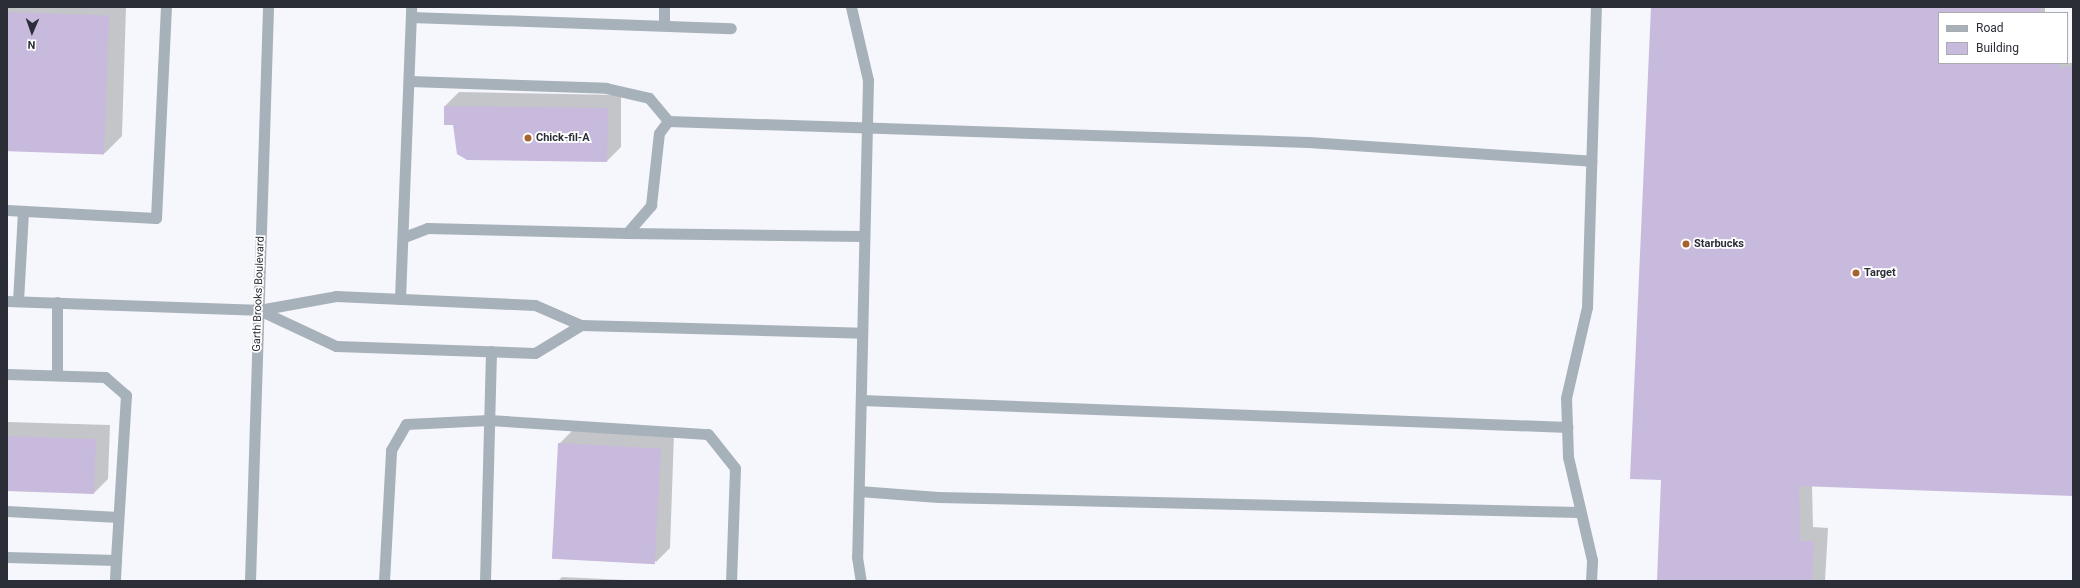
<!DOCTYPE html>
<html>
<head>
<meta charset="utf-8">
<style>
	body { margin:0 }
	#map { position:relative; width:2080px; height:588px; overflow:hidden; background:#f6f7fc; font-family:Roboto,sans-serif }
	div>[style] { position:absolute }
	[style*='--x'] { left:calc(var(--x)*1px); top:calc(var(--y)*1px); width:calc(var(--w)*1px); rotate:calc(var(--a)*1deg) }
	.shadow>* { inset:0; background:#0003 }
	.building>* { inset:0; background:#c7badc; transform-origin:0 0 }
	.service>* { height:11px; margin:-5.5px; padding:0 5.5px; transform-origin:5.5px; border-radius:5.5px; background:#a7b1b9 }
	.tertiary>* { height:11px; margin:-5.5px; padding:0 5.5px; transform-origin:5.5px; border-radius:5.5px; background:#a7b1b9 }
	.dots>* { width:11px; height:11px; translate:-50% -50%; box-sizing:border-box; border:2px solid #fff; border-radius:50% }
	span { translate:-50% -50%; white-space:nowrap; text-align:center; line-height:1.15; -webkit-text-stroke:3.5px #fff; paint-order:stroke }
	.poi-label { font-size:11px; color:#2b2e37; font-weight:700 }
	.left { translate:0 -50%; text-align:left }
	.street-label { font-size:11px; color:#2b2e37 }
	.frame { position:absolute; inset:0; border:8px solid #2b2e37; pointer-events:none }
	.legend { position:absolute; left:1938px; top:12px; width:130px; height:52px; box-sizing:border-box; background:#fff; border:1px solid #aaabaf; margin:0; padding:5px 7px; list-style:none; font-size:12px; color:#2b2e37 }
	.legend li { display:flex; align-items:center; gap:8px; height:20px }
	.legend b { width:20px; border:1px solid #aaabaf }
	.north { position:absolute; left:12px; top:12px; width:40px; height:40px; -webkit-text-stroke:3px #fff; paint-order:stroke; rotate:182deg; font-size:11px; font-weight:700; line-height:16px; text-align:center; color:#2b2e37 }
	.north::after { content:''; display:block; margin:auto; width:14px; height:18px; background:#2b2e37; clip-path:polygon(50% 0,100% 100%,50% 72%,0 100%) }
</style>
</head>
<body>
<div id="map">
	<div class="shadow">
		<i style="clip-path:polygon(7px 7px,126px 7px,122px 136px,105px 153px,7px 150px)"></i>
		<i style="clip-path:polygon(1652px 7px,2045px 7px,2045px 13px,1939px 13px,1939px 63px,2073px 63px,2073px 495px,1812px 485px,1813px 527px,1828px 528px,1825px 581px,1658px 581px,1664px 479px)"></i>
		<i style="clip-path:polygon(459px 92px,621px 95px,621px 147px,607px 161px,454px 124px,445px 106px)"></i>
		<i style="clip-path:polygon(7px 422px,110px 425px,108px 479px,94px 493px,7px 490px)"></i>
		<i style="clip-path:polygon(573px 430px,674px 434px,670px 548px,656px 562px,559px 444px)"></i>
		<i style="clip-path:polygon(562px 577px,647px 581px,558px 581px)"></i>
	</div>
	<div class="building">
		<i style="clip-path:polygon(1651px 7px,2040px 7px,2040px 13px,1939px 13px,1939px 63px,2059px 63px,2059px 67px,2073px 67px,2073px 496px,1799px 486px,1800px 541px,1814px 541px,1812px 581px,1657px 581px,1661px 480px,1630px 479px)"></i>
		<i style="left:7px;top:12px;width:102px;height:139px;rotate:2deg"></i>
		<i style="clip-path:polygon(444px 106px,608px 108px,607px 162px,467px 160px,457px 154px,453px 125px,444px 125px)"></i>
		<i style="left:7px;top:436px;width:89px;height:55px;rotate:2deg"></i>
		<i style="left:558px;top:443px;width:103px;height:116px;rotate:3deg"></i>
	</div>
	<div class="service">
		<i style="--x:851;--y:7;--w:75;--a:76.9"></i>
		<i style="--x:868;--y:80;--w:477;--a:91.3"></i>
		<i style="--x:857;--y:557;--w:24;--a:81"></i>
		<i style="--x:411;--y:17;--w:320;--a:2"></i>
		<i style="--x:664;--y:23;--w:16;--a:-90"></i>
		<i style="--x:410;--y:81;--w:196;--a:2"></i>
		<i style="--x:606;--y:88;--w:44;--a:13.1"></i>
		<i style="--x:649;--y:98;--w:30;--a:50"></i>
		<i style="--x:7;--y:210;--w:149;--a:3.1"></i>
		<i style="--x:156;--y:218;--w:211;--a:-87.3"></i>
		<i style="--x:627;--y:233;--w:237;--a:0.7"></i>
		<i style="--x:404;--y:237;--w:25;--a:-21"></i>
		<i style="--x:427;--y:228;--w:200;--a:1.4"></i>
		<i style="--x:627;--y:233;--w:37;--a:-49"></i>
		<i style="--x:651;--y:205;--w:72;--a:-83.7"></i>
		<i style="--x:659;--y:133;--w:15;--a:-53"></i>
		<i style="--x:668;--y:121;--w:640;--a:1.88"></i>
		<i style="--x:1308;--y:142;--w:284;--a:3.8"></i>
		<i style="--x:400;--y:299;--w:292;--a:-87.8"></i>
		<i style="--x:7;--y:301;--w:252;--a:2"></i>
		<i style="--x:259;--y:310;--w:78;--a:-10.3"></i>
		<i style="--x:336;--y:296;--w:199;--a:2.6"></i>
		<i style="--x:535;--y:305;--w:50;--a:23.5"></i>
		<i style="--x:581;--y:325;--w:281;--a:1.6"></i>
		<i style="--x:18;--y:301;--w:90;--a:-86.8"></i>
		<i style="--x:259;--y:310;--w:85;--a:25.1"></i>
		<i style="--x:336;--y:346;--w:199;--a:2"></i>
		<i style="--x:535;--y:353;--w:54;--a:-31.3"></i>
		<i style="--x:7;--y:374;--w:98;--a:1.8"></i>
		<i style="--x:105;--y:377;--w:28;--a:41"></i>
		<i style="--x:126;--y:395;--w:165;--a:93.5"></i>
		<i style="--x:57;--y:375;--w:73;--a:-90"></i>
		<i style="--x:861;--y:400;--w:707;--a:2.19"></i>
		<i style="--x:859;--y:491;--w:79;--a:4.3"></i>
		<i style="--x:938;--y:497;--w:642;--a:1.34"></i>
		<i style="--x:7;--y:511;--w:111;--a:3.1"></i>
		<i style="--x:7;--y:557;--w:109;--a:1.6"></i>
		<i style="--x:116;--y:560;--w:21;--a:93"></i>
		<i style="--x:384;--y:581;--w:131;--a:-86.9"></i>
		<i style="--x:391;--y:450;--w:30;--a:-60"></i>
		<i style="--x:406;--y:424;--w:83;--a:-2.8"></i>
		<i style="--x:489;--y:420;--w:219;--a:3.7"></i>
		<i style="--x:708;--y:434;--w:43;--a:51.5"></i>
		<i style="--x:735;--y:468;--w:113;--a:92"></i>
		<i style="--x:485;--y:581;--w:230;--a:-88.5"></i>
		<i style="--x:1591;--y:581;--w:21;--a:-87"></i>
		<i style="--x:1592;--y:560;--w:106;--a:-103.1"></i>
		<i style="--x:1568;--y:457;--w:59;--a:-91.9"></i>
		<i style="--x:1566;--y:398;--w:93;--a:-77"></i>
		<i style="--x:1587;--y:307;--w:300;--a:-88.3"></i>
	</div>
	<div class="tertiary">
		<i style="--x:250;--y:581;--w:574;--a:-88.2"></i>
	</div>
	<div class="dots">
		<i style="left:528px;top:138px;background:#a5642e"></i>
		<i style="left:1686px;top:244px;background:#a5642e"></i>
		<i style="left:1856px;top:273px;background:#a5642e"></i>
	</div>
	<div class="poi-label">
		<span class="left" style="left:536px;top:138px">Chick-fil-A</span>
		<span class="left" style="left:1694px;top:244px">Starbucks</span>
		<span class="left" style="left:1864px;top:273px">Target</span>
	</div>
	<div class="street-label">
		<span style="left:259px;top:294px;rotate:-88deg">Garth Brooks Boulevard</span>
	</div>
	<div class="frame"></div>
	<ul class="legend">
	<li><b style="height:5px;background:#a7b1b9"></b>Road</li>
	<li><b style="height:11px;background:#c7badc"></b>Building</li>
	</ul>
	<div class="north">N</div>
</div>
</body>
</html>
